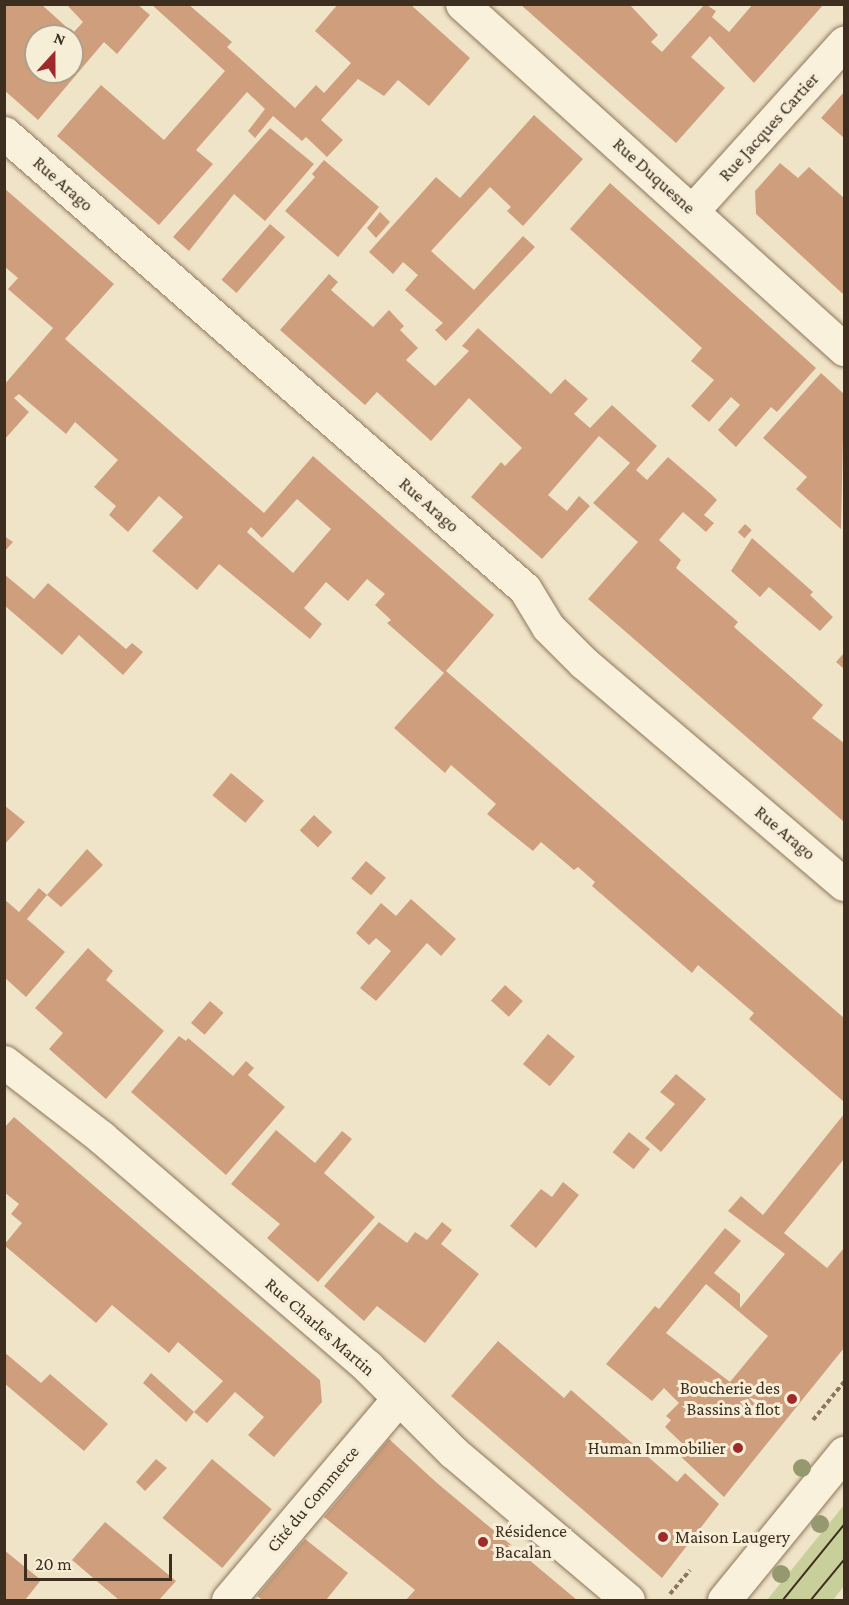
<!DOCTYPE html>
<html>
<head>
<meta charset="utf-8">
<style>
	body { margin:0 }
	#map { position:relative; width:849px; height:1605px; overflow:hidden; background:#f0e4c8; font-family:"Crimson Pro",serif }
	div>[style] { position:absolute }
	[style*='--x'] { left:calc(var(--x)*1px); top:calc(var(--y)*1px); width:calc(var(--w)*1px); rotate:calc(var(--a)*1deg) }
	.green>* { inset:0; background:#c9cf9b }
	.building>* { inset:0; background:#cf9f7d; transform-origin:0 0 }
	.path>* { height:4px; margin-top:-2px; transform-origin:0; background:repeating-linear-gradient(90deg,#8d765c 0 4.5px,transparent 0 7.5px) }
	.roads { filter:drop-shadow(0 0 2px #8d765c) drop-shadow(0 0 2px #8d765c) }
	.minor>* { height:33px; margin:-16.5px; padding:0 16.5px; transform-origin:16.5px; border-radius:16.5px; background:#faf1dc }
	.tram>* { height:1.5px; margin:-0.75px; padding:0 0.75px; transform-origin:0.75px; border-radius:0.75px; background:#3d2e20 }
	.trees>* { width:18px; height:18px; margin:-9px; border-radius:50%; background:#96986f }
	.dots>* { width:16px; height:16px; translate:-50% -50%; box-sizing:border-box; border:3px solid #f7eed8; border-radius:50% }
	span { translate:-50% -50%; white-space:nowrap; text-align:center; line-height:1.15; -webkit-text-stroke:6px #f7eed8; paint-order:stroke }
	.street-label { font-size:18px; color:#3d2e20 }
	.poi-label { font-size:18px; color:#3d2e20 }
	.right { translate:-100% -50%; text-align:right }
	.left { translate:0 -50%; text-align:left }
	.frame { position:absolute; inset:0; border:6px solid #3d2e20; pointer-events:none }
	.north { position:absolute; left:24px; top:24px; width:60px; height:60px; box-sizing:border-box; background:#f7eed8; border:2px solid #ada18e; border-radius:50%; rotate:21deg; font-size:16px; font-weight:700; line-height:24px; text-align:center; color:#3d2e20 }
	.north::after { content:''; display:block; margin:auto; width:21px; height:27px; background:#9e2a2b; clip-path:polygon(50% 0,100% 100%,50% 72%,0 100%) }
	.scale { position:absolute; left:24px; top:1554px; width:148px; height:27px; box-sizing:border-box; border:3px solid #3d2e20; border-top:0; padding-left:8px; font-size:18px; line-height:21px; white-space:nowrap; color:#3d2e20; -webkit-text-stroke:4px #f7eed8; paint-order:stroke }
</style>
</head>
<body>
<div id="map">
	<div class="green">
		<i style="clip-path:polygon(844px 1505px,844px 1586px,833px 1600px,767px 1600px)"></i>
	</div>
	<div class="building">
		<i style="clip-path:polygon(evenodd,4px 4px,41px 4px,73px 33px,83px 22px,66px 4px,137px 4px,150px 15px,117px 54px,104px 42px,38px 120px,4px 90px,4px 4px,36px 36px,72px 36px,72px 72px,36px 72px,36px 36px)"></i>
		<i style="clip-path:polygon(151px 4px,188px 4px,232px 42px,227px 47px,295px 108px,316px 85px,324px 93px,351px 63px,315px 31px,338px 4px,410px 4px,470px 58px,429px 106px,398px 80px,384px 96px,358px 79px,321px 120px,343px 140px,327px 157px,306px 137px,302px 141px,273px 116px,255px 138px,248px 131px,265px 109px,247px 92px,196px 150px,213px 164px,159px 225px,57px 136px,101px 85px,164px 140px,225px 71px)"></i>
		<i style="clip-path:polygon(520px 4px,629px 4px,658px 35px,651px 42px,662px 52px,705px 4px,716px 11px,712px 17px,729px 32px,753px 4px,824px 4px,754px 83px,710px 36px,691px 57px,725px 88px,676px 143px)"></i>
		<i style="clip-path:polygon(844px 92px,844px 138px,821px 118px)"></i>
		<i style="clip-path:polygon(534px 115px,583px 159px,523px 226px,507px 211px,511px 207px,490px 187px,431px 251px,474px 290px,523px 236px,535px 247px,446px 341px,435px 330px,443px 323px,405px 290px,418px 275px,403px 262px,393px 274px,369px 252px,436px 177px,460px 198px)"></i>
		<i style="clip-path:polygon(270px 128px,314px 164px,265px 221px,234px 194px,189px 251px,173px 237px)"></i>
		<i style="clip-path:polygon(324px 160px,379px 207px,338px 257px,285px 211px,315px 177px,312px 174px)"></i>
		<i style="clip-path:polygon(780px 163px,798px 178px,809px 167px,844px 198px,844px 295px,756px 214px,755px 191px)"></i>
		<i style="clip-path:polygon(610px 183px,816px 368px,777px 412px,771px 407px,736px 447px,718px 430px,740px 405px,731px 397px,709px 422px,691px 406px,714px 380px,691px 361px,702px 348px,570px 229px)"></i>
		<i style="clip-path:polygon(evenodd,4px 188px,114px 284px,65px 339px,264px 513px,313px 456px,494px 615px,446px 671px,844px 1018px,844px 1102px,749px 1019px,754px 1013px,698px 965px,692px 973px,592px 886px,595px 882px,578px 867px,574px 870px,541px 842px,533px 851px,487px 814px,496px 804px,451px 765px,445px 773px,394px 728px,444px 673px,387px 623px,391px 620px,375px 605px,385px 594px,367px 579px,348px 601px,326px 582px,304px 608px,322px 624px,310px 639px,219px 564px,197px 590px,152px 551px,183px 517px,159px 496px,128px 532px,109px 515px,116px 506px,94px 487px,118px 460px,75px 422px,66px 434px,19px 394px,14px 398px,29px 412px,4px 440px,4px 385px,53px 328px,8px 289px,18px 278px,4px 266px,4px 188px,297px 499px,331px 529px,293px 573px,247px 532px,251px 527px,262px 538px,297px 499px)"></i>
		<i style="clip-path:polygon(380px 212px,390px 222px,376px 238px,367px 228px)"></i>
		<i style="left:270px;top:224px;width:20px;height:74px;rotate:41deg"></i>
		<i style="clip-path:polygon(329px 274px,338px 282px,331px 290px,373px 327px,389px 310px,404px 326px,400px 330px,418px 348px,406px 360px,435px 386px,469px 351px,462px 346px,478px 328px,551px 394px,565px 379px,588px 399px,574px 414px,590px 428px,612px 405px,657px 446px,636px 470px,647px 480px,668px 457px,712px 495px,717px 500px,704px 515px,714px 523px,706px 532px,683px 512px,659px 540px,681px 560px,676px 568px,738px 622px,734px 627px,823px 705px,812px 718px,844px 743px,844px 822px,588px 599px,638px 542px,593px 503px,630px 463px,599px 436px,548px 495px,567px 511px,579px 496px,590px 506px,542px 559px,471px 497px,501px 462px,505px 466px,522px 448px,469px 398px,431px 441px,377px 392px,365px 405px,280px 330px)"></i>
		<i style="clip-path:polygon(821px 373px,844px 394px,841px 529px,796px 489px,807px 477px,763px 438px)"></i>
		<i style="left:745px;top:524px;width:9px;height:11px;rotate:41deg"></i>
		<i style="clip-path:polygon(4px 536px,13px 542px,4px 552px)"></i>
		<i style="clip-path:polygon(752px 538px,813px 592px,810px 595px,833px 617px,820px 631px,769px 587px,760px 597px,731px 571px)"></i>
		<i style="clip-path:polygon(4px 574px,34px 599px,48px 583px,126px 649px,132px 643px,143px 652px,123px 675px,79px 635px,62px 655px,4px 605px)"></i>
		<i style="clip-path:polygon(844px 653px,844px 667px,843px 668px,836px 662px)"></i>
		<i style="left:231px;top:773px;width:43px;height:29px;rotate:40deg"></i>
		<i style="clip-path:polygon(4px 805px,25px 822px,4px 845px)"></i>
		<i style="left:314px;top:815px;width:25px;height:21px;rotate:43deg"></i>
		<i style="clip-path:polygon(87px 849px,103px 865px,61px 907px,47px 895px)"></i>
		<i style="left:366px;top:861px;width:26px;height:23px;rotate:40deg"></i>
		<i style="clip-path:polygon(39px 888px,47px 895px,27px 919px,65px 952px,26px 997px,4px 977px,4px 899px,19px 912px)"></i>
		<i style="clip-path:polygon(411px 899px,456px 939px,441px 956px,427px 943px,376px 1001px,360px 988px,391px 951px,376px 938px,369px 945px,356px 933px,381px 903px,396px 916px)"></i>
		<i style="clip-path:polygon(88px 948px,113px 971px,106px 980px,164px 1031px,106px 1099px,49px 1049px,63px 1033px,35px 1008px)"></i>
		<i style="left:505px;top:985px;width:24px;height:21px;rotate:42deg"></i>
		<i style="left:210px;top:1001px;width:18px;height:29px;rotate:41deg"></i>
		<i style="left:548px;top:1034px;width:35px;height:39px;rotate:40deg"></i>
		<i style="clip-path:polygon(179px 1036px,186px 1041px,188px 1038px,233px 1076px,246px 1061px,254px 1068px,248px 1075px,285px 1107px,226px 1175px,131px 1092px)"></i>
		<i style="clip-path:polygon(676px 1074px,706px 1099px,661px 1152px,645px 1138px,675px 1104px,660px 1092px)"></i>
		<i style="clip-path:polygon(evenodd,844px 1114px,844px 1159px,784px 1233px,827px 1268px,844px 1248px,844px 1348px,724px 1497px,677px 1453px,685px 1446px,665px 1427px,671px 1420px,666px 1416px,679px 1403px,664px 1388px,652px 1401px,606px 1364px,655px 1306px,659px 1309px,725px 1228px,741px 1241px,714px 1273px,740px 1294px,740px 1308px,785px 1254px,728px 1211px,741px 1196px,763px 1215px,844px 1114px,706px 1284px,768px 1336px,730px 1382px,666px 1333px,706px 1284px)"></i>
		<i style="clip-path:polygon(14px 1117px,320px 1380px,322px 1402px,274px 1457px,248px 1435px,264px 1417px,235px 1392px,207px 1423px,194px 1412px,186px 1422px,143px 1383px,151px 1373px,194px 1412px,223px 1381px,178px 1342px,169px 1353px,112px 1305px,96px 1323px,4px 1245px,22px 1223px,11px 1214px,19px 1204px,4px 1192px,4px 1128px)"></i>
		<i style="clip-path:polygon(276px 1130px,315px 1163px,342px 1131px,352px 1139px,324px 1173px,375px 1217px,318px 1282px,267px 1238px,280px 1224px,231px 1184px)"></i>
		<i style="left:629px;top:1132px;width:27px;height:26px;rotate:39deg"></i>
		<i style="clip-path:polygon(563px 1182px,579px 1195px,536px 1248px,510px 1226px,541px 1189px,552px 1197px)"></i>
		<i style="clip-path:polygon(379px 1222px,407px 1243px,415px 1232px,427px 1240px,442px 1222px,452px 1230px,441px 1244px,479px 1274px,425px 1343px,377px 1306px,364px 1321px,324px 1286px)"></i>
		<i style="clip-path:polygon(498px 1341px,564px 1398px,571px 1390px,677px 1482px,685px 1473px,719px 1504px,662px 1578px,451px 1396px)"></i>
		<i style="clip-path:polygon(4px 1352px,41px 1383px,50px 1374px,108px 1424px,84px 1451px,4px 1383px)"></i>
		<i style="clip-path:polygon(389px 1439px,437px 1483px,577px 1600px,406px 1600px,415px 1590px,324px 1517px)"></i>
		<i style="clip-path:polygon(156px 1459px,167px 1468px,145px 1491px,136px 1482px)"></i>
		<i style="left:212px;top:1459px;width:78px;height:77px;rotate:40deg"></i>
		<i style="clip-path:polygon(105px 1522px,176px 1581px,159px 1600px,119px 1600px,72px 1560px)"></i>
		<i style="clip-path:polygon(305px 1539px,348px 1573px,326px 1600px,263px 1600px,257px 1596px)"></i>
		<i style="clip-path:polygon(4px 1550px,41px 1580px,25px 1600px,4px 1600px)"></i>
	</div>
	<div class="path">
		<i style="--x:813;--y:1420;--w:49;--a:-50.8"></i>
		<i style="--x:670;--y:1594;--w:31;--a:-50"></i>
	</div>
	<div class="roads">
		<div class="minor">
			<i style="--x:462;--y:4;--w:515;--a:42.09"></i>
			<i style="--x:4;--y:133;--w:692;--a:41.19"></i>
			<i style="--x:525;--y:589;--w:44;--a:58.8"></i>
			<i style="--x:548;--y:627;--w:51;--a:45"></i>
			<i style="--x:584;--y:663;--w:341;--a:40.4"></i>
			<i style="--x:692;--y:211;--w:227;--a:-47.9"></i>
			<i style="--x:4;--y:1062;--w:123;--a:37.7"></i>
			<i style="--x:101;--y:1137;--w:351;--a:40.7"></i>
			<i style="--x:367;--y:1366;--w:122;--a:45"></i>
			<i style="--x:453;--y:1452;--w:229;--a:40.2"></i>
			<i style="--x:228;--y:1600;--w:263;--a:-49.8"></i>
			<i style="--x:724;--y:1600;--w:190;--a:-50.8"></i>
		</div>
	</div>
	<div class="tram">
		<i style="--x:783;--y:1600;--w:97;--a:-50.9"></i>
		<i style="--x:811;--y:1600;--w:52;--a:-50.5"></i>
	</div>
	<div class="trees">
		<i style="left:802px;top:1468px"></i>
		<i style="left:820px;top:1524px"></i>
		<i style="left:781px;top:1574px"></i>
	</div>
	<div class="dots">
		<i style="left:792px;top:1399px;background:#9e2a2b"></i>
		<i style="left:738px;top:1448px;background:#9e2a2b"></i>
		<i style="left:663px;top:1537px;background:#9e2a2b"></i>
		<i style="left:483px;top:1542px;background:#9e2a2b"></i>
	</div>
	<div class="street-label">
		<span style="left:769px;top:127px;rotate:-48deg">Rue Jacques Cartier</span>
		<span style="left:654px;top:176px;rotate:42deg">Rue Duquesne</span>
		<span style="left:63px;top:184px;rotate:41deg">Rue Arago</span>
		<span style="left:429px;top:505px;rotate:41deg">Rue Arago</span>
		<span style="left:785px;top:833px;rotate:40deg">Rue Arago</span>
		<span style="left:320px;top:1327px;rotate:41deg">Rue Charles Martin</span>
		<span style="left:313px;top:1499px;rotate:-50deg">Cité du Commerce</span>
	</div>
	<div class="poi-label">
		<span class="right" style="left:780px;top:1399px">Boucherie des<br>Bassins à flot</span>
		<span class="right" style="left:726px;top:1448px">Human Immobilier</span>
		<span class="left" style="left:495px;top:1542px">Résidence<br>Bacalan</span>
		<span class="left" style="left:675px;top:1537px">Maison Laugery</span>
	</div>
	<div class="frame"></div>
	<div class="north">N</div>
	<div class="scale">20 m</div>
</div>
</body>
</html>
